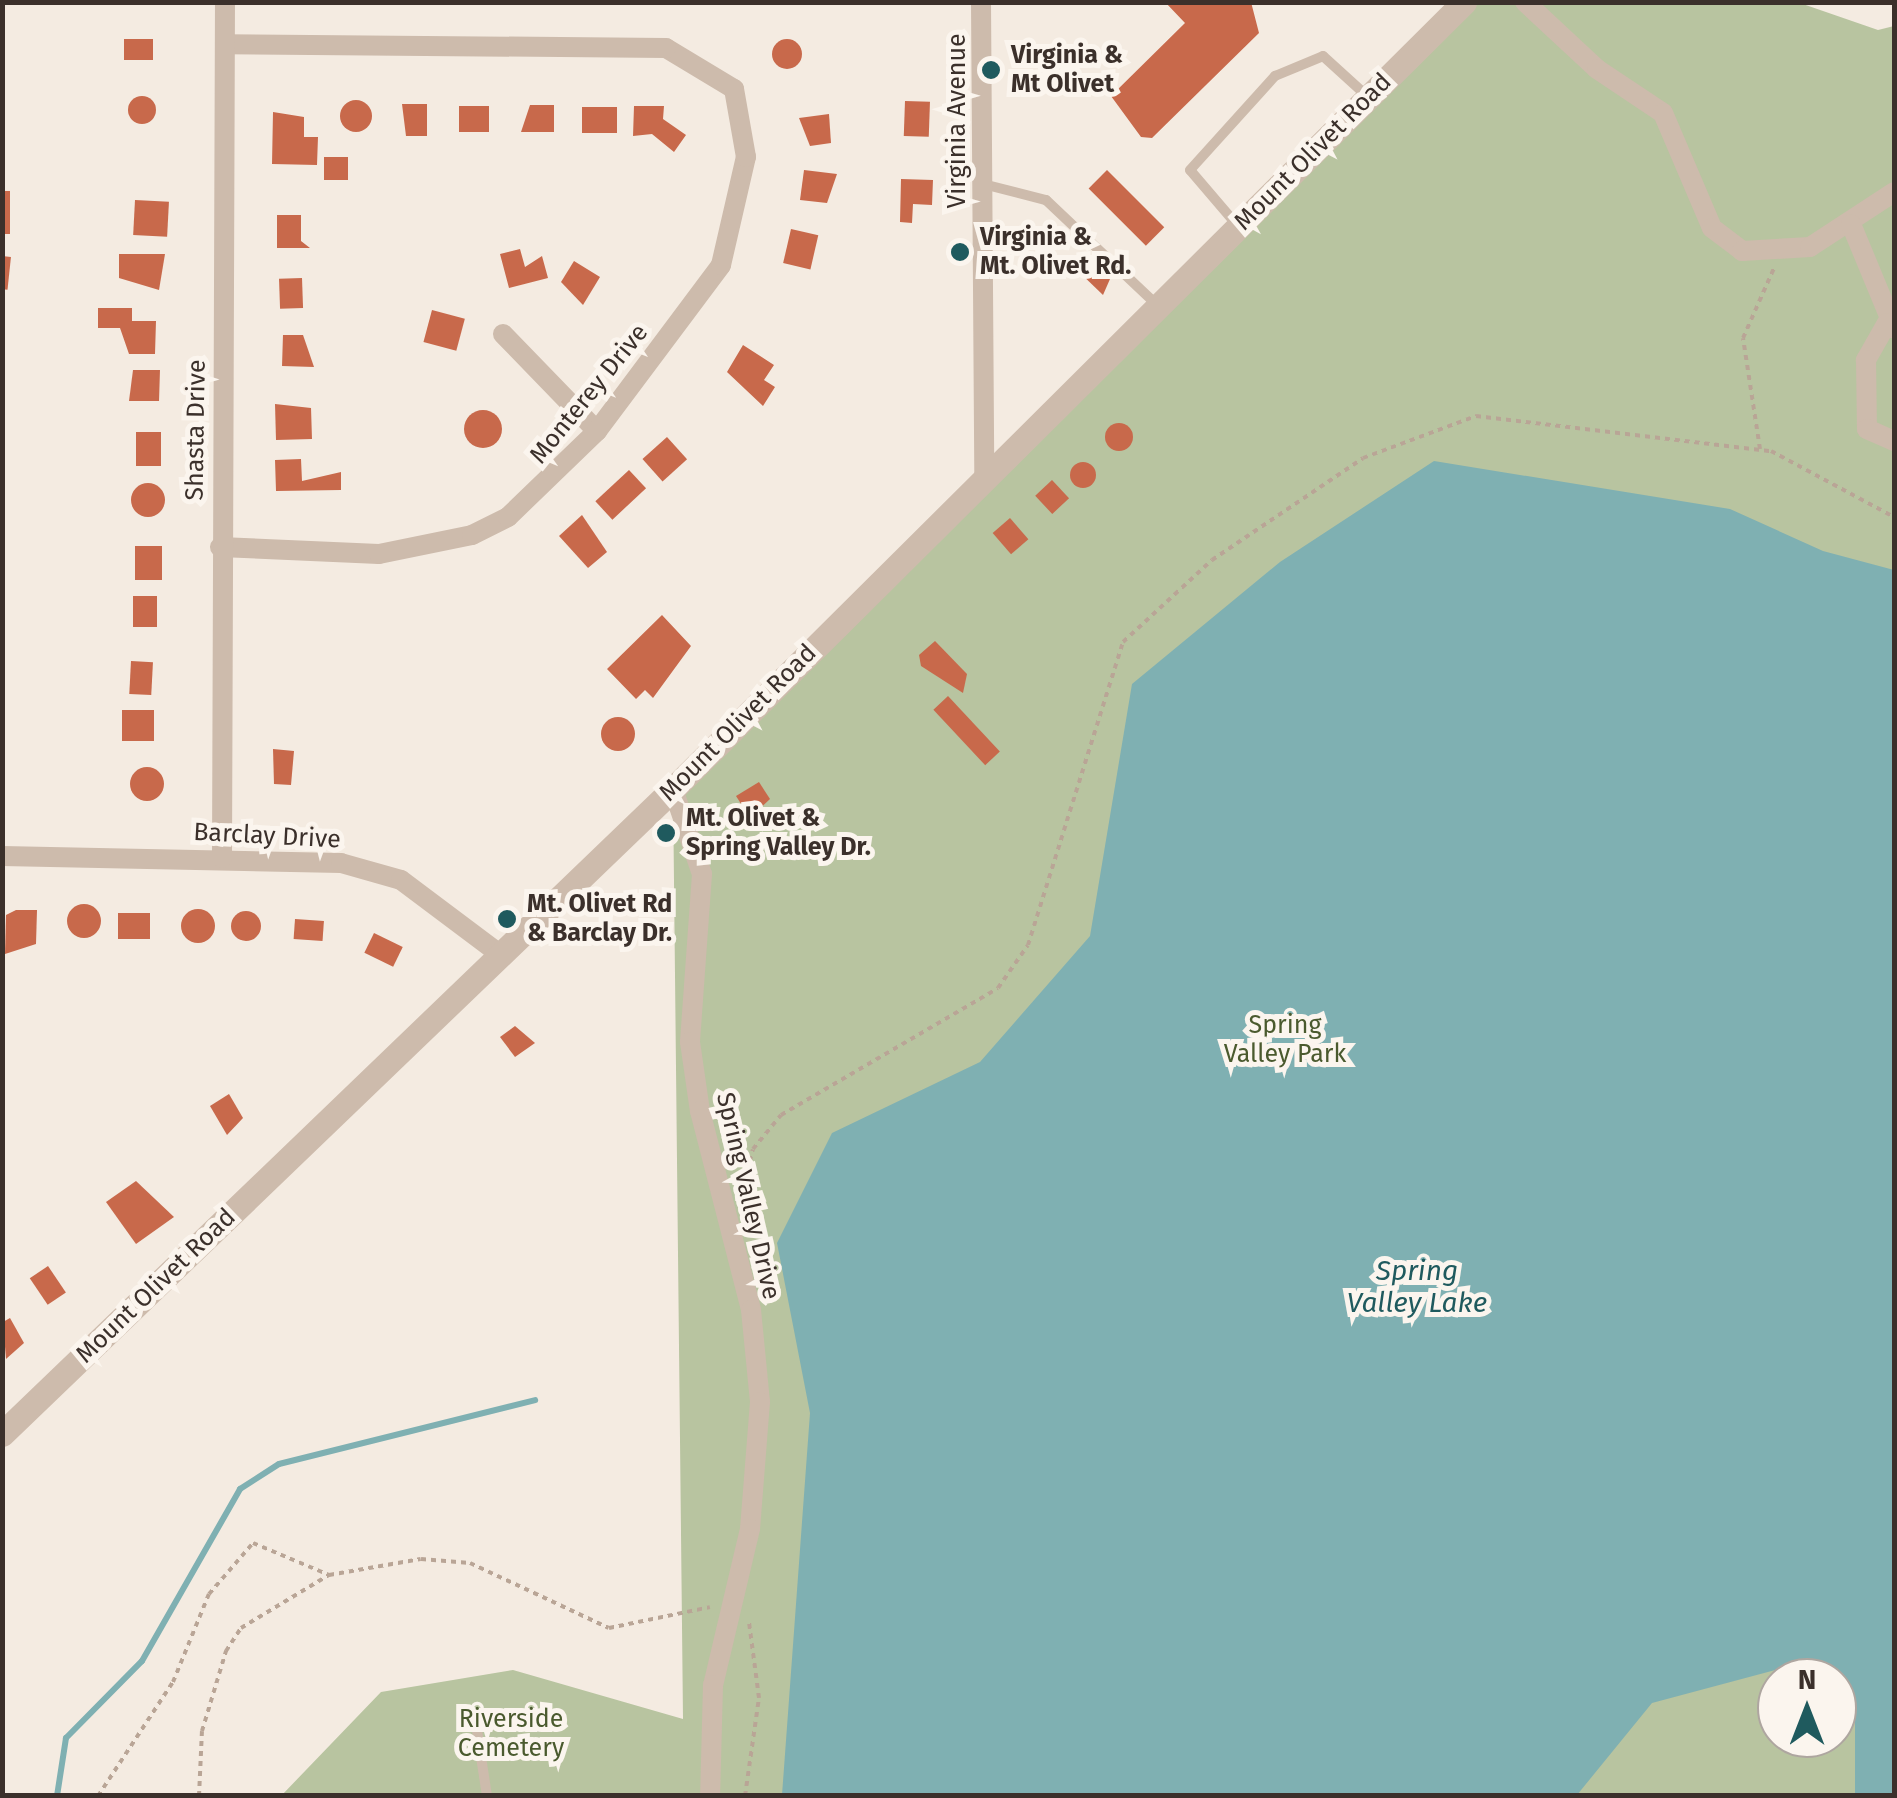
<!DOCTYPE html>
<html>
<head>
<meta charset="utf-8">
<style>
	body { margin:0 }
	#map { position:relative; width:1897px; height:1798px; overflow:hidden; background:#f4ebe1; font-family:"Fira Sans",sans-serif }
	div>[style] { position:absolute }
	[style*='--x'] { left:calc(var(--x)*1px); top:calc(var(--y)*1px); width:calc(var(--w)*1px); rotate:calc(var(--a)*1deg) }
	.green>* { inset:0; background:#b8c4a0 }
	.water>* { inset:0; background:#7fb0b2 }
	.stream>* { height:6px; margin:-3px; padding:0 3px; transform-origin:3px; border-radius:3px; background:#7fb0b2 }
	.building>* { inset:0; background:#c8694b; transform-origin:0 0 }
	.round { border-radius:50% }
	.path>* { height:4px; margin-top:-2px; transform-origin:0; background:repeating-linear-gradient(90deg,#b9a596 0 5px,transparent 0 10px) }
	.service>* { height:10px; margin:-5px; padding:0 5px; transform-origin:5px; border-radius:5px; background:#cdbbac }
	.minor>* { height:20px; margin:-10px; padding:0 10px; transform-origin:10px; border-radius:10px; background:#cdbbac }
	.tertiary>* { height:25px; margin:-12.5px; padding:0 12.5px; transform-origin:12.5px; border-radius:12.5px; background:#cdbbac }
	.dots>* { width:28px; height:28px; translate:-50% -50%; box-sizing:border-box; border:5px solid #fbf5ee; border-radius:50% }
	span { translate:-50% -50%; white-space:nowrap; text-align:center; line-height:1.15; -webkit-text-stroke:10px #fbf5ee; paint-order:stroke }
	.poi-label { font-size:25px; color:#3b302b; font-weight:700 }
	.left { translate:0 -50%; text-align:left }
	.street-label { font-size:25px; color:#3b302b }
	.park-label { font-size:25px; color:#4a5a2e }
	.water-label { font-size:28px; color:#1f5a5e; font-style:italic }
	.frame { position:absolute; inset:0; border:5px solid #3b302b; pointer-events:none }
	.north { position:absolute; left:1757px; top:1658px; width:100px; height:100px; box-sizing:border-box; background:#fbf5ee; border:2px solid #aea6a0; border-radius:50%; rotate:0deg; font-size:28px; font-weight:700; line-height:40px; text-align:center; color:#3b302b }
	.north::after { content:''; display:block; margin:auto; width:35px; height:45px; background:#1f5a5e; clip-path:polygon(50% 0,100% 100%,50% 72%,0 100%) }
</style>
</head>
<body>
<div id="map">
	<div class="green">
		<i style="clip-path:polygon(evenodd,1797px 2px,1878px 30px,1894px 26px,1894px 1795px,281px 1796px,381px 1692px,513px 1670px,683px 1719px,673px 789px,1458px 3px,1797px 2px,1777px 1678px,1837px 1678px,1837px 1738px,1777px 1738px,1777px 1678px)"></i>
	</div>
	<div class="water">
		<i style="clip-path:polygon(1434px 461px,1730px 509px,1823px 551px,1894px 570px,1894px 1795px,1855px 1795px,1855px 1698px,1837px 1678px,1794px 1665px,1652px 1703px,1577px 1795px,782px 1795px,810px 1413px,777px 1243px,832px 1133px,980px 1062px,1090px 936px,1132px 684px,1280px 562px)"></i>
	</div>
	<div class="stream">
		<i style="--x:57;--y:1796;--w:59;--a:-81.2"></i>
		<i style="--x:66;--y:1738;--w:108;--a:-45.4"></i>
		<i style="--x:142;--y:1661;--w:198;--a:-60.3"></i>
		<i style="--x:240;--y:1489;--w:46;--a:-32.7"></i>
		<i style="--x:279;--y:1464;--w:264;--a:-14"></i>
	</div>
	<div class="building">
		<i style="clip-path:polygon(1165px 2px,1251px 2px,1259px 33px,1152px 138px,1141px 137px,1111px 96px,1185px 23px)"></i>
		<i style="left:124px;top:39px;width:29px;height:21px"></i>
		<i class="round" style="left:772px;top:39px;width:30px;height:30px"></i>
		<i class="round" style="left:128px;top:96px;width:28px;height:28px"></i>
		<i class="round" style="left:340px;top:100px;width:32px;height:32px"></i>
		<i style="left:905px;top:101px;width:25px;height:35px;rotate:2deg"></i>
		<i style="clip-path:polygon(402px 104px,427px 104px,427px 136px,406px 136px)"></i>
		<i style="clip-path:polygon(530px 105px,554px 105px,554px 132px,521px 132px)"></i>
		<i style="left:459px;top:106px;width:30px;height:26px"></i>
		<i style="clip-path:polygon(634px 106px,664px 106px,663px 119px,686px 135px,674px 152px,652px 134px,633px 136px)"></i>
		<i style="left:582px;top:107px;width:35px;height:26px"></i>
		<i style="clip-path:polygon(273px 112px,304px 117px,304px 137px,318px 137px,317px 165px,272px 164px)"></i>
		<i style="clip-path:polygon(829px 114px,831px 143px,810px 146px,799px 118px)"></i>
		<i style="left:324px;top:157px;width:24px;height:23px"></i>
		<i style="clip-path:polygon(804px 170px,837px 174px,827px 203px,800px 200px)"></i>
		<i style="left:1107px;top:170px;width:81px;height:26px;rotate:45deg"></i>
		<i style="clip-path:polygon(901px 179px,933px 180px,932px 205px,913px 204px,912px 223px,900px 222px)"></i>
		<i style="left:2px;top:191px;width:8px;height:43px"></i>
		<i style="left:135px;top:200px;width:34px;height:35px;rotate:3deg"></i>
		<i style="clip-path:polygon(277px 215px,301px 215px,301px 241px,310px 248px,277px 248px)"></i>
		<i style="left:791px;top:229px;width:28px;height:35px;rotate:13deg"></i>
		<i style="clip-path:polygon(520px 249px,525px 267px,542px 256px,548px 278px,509px 288px,500px 254px)"></i>
		<i style="clip-path:polygon(119px 254px,165px 254px,159px 290px,119px 278px)"></i>
		<i style="left:2px;top:256px;width:9px;height:33px;rotate:6deg"></i>
		<i style="clip-path:polygon(1087px 257px,1110px 279px,1103px 295px,1076px 269px)"></i>
		<i style="clip-path:polygon(574px 261px,600px 277px,583px 305px,561px 282px)"></i>
		<i style="left:302px;top:278px;width:30px;height:23px;rotate:88deg"></i>
		<i style="clip-path:polygon(98px 308px,132px 308px,132px 321px,156px 321px,155px 354px,129px 354px,120px 328px,98px 328px)"></i>
		<i style="left:432px;top:310px;width:34px;height:33px;rotate:15deg"></i>
		<i style="clip-path:polygon(283px 335px,303px 335px,314px 367px,282px 366px)"></i>
		<i style="clip-path:polygon(743px 345px,774px 365px,764px 380px,775px 387px,763px 406px,727px 372px)"></i>
		<i style="clip-path:polygon(133px 370px,160px 370px,159px 401px,129px 401px)"></i>
		<i style="clip-path:polygon(275px 404px,311px 408px,312px 439px,276px 440px)"></i>
		<i class="round" style="left:464px;top:410px;width:38px;height:38px"></i>
		<i class="round" style="left:1105px;top:423px;width:28px;height:28px"></i>
		<i style="left:161px;top:432px;width:34px;height:25px;rotate:90deg"></i>
		<i style="left:667px;top:437px;width:30px;height:33px;rotate:48deg"></i>
		<i style="clip-path:polygon(301px 459px,302px 481px,341px 472px,341px 490px,276px 491px,275px 460px)"></i>
		<i class="round" style="left:1070px;top:462px;width:26px;height:26px"></i>
		<i style="left:629px;top:470px;width:25px;height:46px;rotate:47deg"></i>
		<i style="left:1052px;top:480px;width:25px;height:23px;rotate:47deg"></i>
		<i class="round" style="left:131px;top:483px;width:34px;height:34px"></i>
		<i style="clip-path:polygon(582px 515px,607px 552px,588px 568px,559px 536px)"></i>
		<i style="left:1010px;top:518px;width:28px;height:23px;rotate:49deg"></i>
		<i style="left:135px;top:546px;width:27px;height:34px"></i>
		<i style="left:133px;top:596px;width:24px;height:31px"></i>
		<i style="clip-path:polygon(662px 615px,691px 646px,653px 698px,645px 690px,636px 699px,607px 669px)"></i>
		<i style="clip-path:polygon(935px 641px,967px 674px,963px 693px,921px 666px,919px 655px)"></i>
		<i style="left:131px;top:661px;width:22px;height:33px;rotate:3deg"></i>
		<i style="left:948px;top:696px;width:76px;height:20px;rotate:47deg"></i>
		<i style="left:122px;top:710px;width:32px;height:31px"></i>
		<i class="round" style="left:601px;top:717px;width:34px;height:34px"></i>
		<i style="clip-path:polygon(273px 749px,294px 751px,291px 785px,274px 784px)"></i>
		<i class="round" style="left:130px;top:767px;width:34px;height:34px"></i>
		<i style="clip-path:polygon(759px 782px,770px 799px,750px 818px,736px 796px)"></i>
		<i class="round" style="left:67px;top:904px;width:34px;height:34px"></i>
		<i class="round" style="left:181px;top:909px;width:34px;height:34px"></i>
		<i style="clip-path:polygon(16px 910px,37px 910px,36px 944px,5px 954px,6px 915px)"></i>
		<i class="round" style="left:231px;top:911px;width:30px;height:30px"></i>
		<i style="left:150px;top:913px;width:26px;height:32px;rotate:90deg"></i>
		<i style="left:295px;top:919px;width:29px;height:20px;rotate:4deg"></i>
		<i style="left:374px;top:933px;width:32px;height:22px;rotate:26deg"></i>
		<i style="clip-path:polygon(515px 1026px,535px 1043px,515px 1057px,500px 1037px)"></i>
		<i style="clip-path:polygon(229px 1094px,243px 1118px,227px 1135px,210px 1106px)"></i>
		<i style="clip-path:polygon(136px 1181px,174px 1217px,136px 1244px,106px 1202px)"></i>
		<i style="left:48px;top:1266px;width:32px;height:22px;rotate:56deg"></i>
		<i style="clip-path:polygon(10px 1318px,24px 1343px,6px 1359px,3px 1322px)"></i>
	</div>
	<div class="path">
		<i style="--x:1760;--y:449;--w:112;--a:-98.7"></i>
		<i style="--x:1743;--y:338;--w:77;--a:-66.1"></i>
		<i style="--x:742;--y:1190;--w:42;--a:-75"></i>
		<i style="--x:753;--y:1149;--w:44;--a:-50.5"></i>
		<i style="--x:781;--y:1115;--w:251;--a:-30.3"></i>
		<i style="--x:998;--y:988;--w:52;--a:-55.1"></i>
		<i style="--x:1028;--y:945;--w:318;--a:-72.6"></i>
		<i style="--x:1123;--y:642;--w:121;--a:-42.7"></i>
		<i style="--x:1212;--y:560;--w:182;--a:-34"></i>
		<i style="--x:1363;--y:458;--w:121;--a:-20.4"></i>
		<i style="--x:1476;--y:416;--w:297;--a:6.8"></i>
		<i style="--x:1771;--y:451;--w:140;--a:28.2"></i>
		<i style="--x:98;--y:1796;--w:136;--a:-56.7"></i>
		<i style="--x:173;--y:1682;--w:95;--a:-67.8"></i>
		<i style="--x:209;--y:1594;--w:67;--a:-49.2"></i>
		<i style="--x:253;--y:1543;--w:82;--a:22.8"></i>
		<i style="--x:329;--y:1575;--w:93;--a:-9.9"></i>
		<i style="--x:421;--y:1559;--w:49;--a:4.7"></i>
		<i style="--x:470;--y:1563;--w:153;--a:25.1"></i>
		<i style="--x:609;--y:1628;--w:103;--a:-11.7"></i>
		<i style="--x:199;--y:1796;--w:65;--a:-87.4"></i>
		<i style="--x:202;--y:1731;--w:84;--a:-73.3"></i>
		<i style="--x:226;--y:1651;--w:27;--a:-57"></i>
		<i style="--x:241;--y:1628;--w:103;--a:-31.1"></i>
		<i style="--x:745;--y:1796;--w:99;--a:-81.9"></i>
		<i style="--x:759;--y:1698;--w:77;--a:-97.5"></i>
	</div>
	<div class="service">
		<i style="--x:983;--y:184;--w:65;--a:14.3"></i>
		<i style="--x:1046;--y:200;--w:153;--a:43.4"></i>
		<i style="--x:1237;--y:225;--w:72;--a:-130.5"></i>
		<i style="--x:1190;--y:170;--w:127;--a:-47.9"></i>
		<i style="--x:1275;--y:76;--w:52;--a:-22.6"></i>
		<i style="--x:1323;--y:56;--w:61;--a:42.3"></i>
		<i style="--x:476;--y:1724;--w:73;--a:81.3"></i>
	</div>
	<div class="minor">
		<i style="--x:981;--y:2;--w:476;--a:89.6"></i>
		<i style="--x:1525;--y:2;--w:98;--a:42.9"></i>
		<i style="--x:1597;--y:69;--w:79;--a:33.7"></i>
		<i style="--x:1663;--y:113;--w:125;--a:66.9"></i>
		<i style="--x:1712;--y:228;--w:38;--a:37"></i>
		<i style="--x:1742;--y:251;--w:68;--a:-3.4"></i>
		<i style="--x:1810;--y:247;--w:100;--a:-33.2"></i>
		<i style="--x:1851;--y:224;--w:113;--a:67.5"></i>
		<i style="--x:1887;--y:323;--w:43;--a:119.6"></i>
		<i style="--x:1866;--y:360;--w:69;--a:89.2"></i>
		<i style="--x:1867;--y:429;--w:30;--a:24"></i>
		<i style="--x:503;--y:334;--w:135;--a:45.9"></i>
		<i style="--x:220;--y:547;--w:159;--a:2.5"></i>
		<i style="--x:379;--y:554;--w:95;--a:-11.5"></i>
		<i style="--x:472;--y:535;--w:40;--a:-26.6"></i>
		<i style="--x:508;--y:517;--w:124;--a:-44"></i>
		<i style="--x:597;--y:431;--w:207;--a:-53.2"></i>
		<i style="--x:721;--y:265;--w:111;--a:-77"></i>
		<i style="--x:746;--y:157;--w:69;--a:-100"></i>
		<i style="--x:734;--y:89;--w:79;--a:-148.9"></i>
		<i style="--x:666;--y:48;--w:441;--a:-179.5"></i>
		<i style="--x:673;--y:789;--w:90;--a:71.2"></i>
		<i style="--x:702;--y:874;--w:168;--a:94.1"></i>
		<i style="--x:690;--y:1042;--w:70;--a:81.8"></i>
		<i style="--x:700;--y:1111;--w:205;--a:75.6"></i>
		<i style="--x:751;--y:1310;--w:92;--a:84.4"></i>
		<i style="--x:760;--y:1402;--w:127;--a:94.5"></i>
		<i style="--x:750;--y:1529;--w:160;--a:103.3"></i>
		<i style="--x:713;--y:1685;--w:111;--a:91.5"></i>
		<i style="--x:2;--y:856;--w:339;--a:1.2"></i>
		<i style="--x:341;--y:863;--w:62;--a:15.8"></i>
		<i style="--x:401;--y:880;--w:125;--a:36.9"></i>
		<i style="--x:222;--y:858;--w:856;--a:-89.8"></i>
	</div>
	<div class="tertiary">
		<i style="--x:2;--y:1434;--w:931;--a:-43.87"></i>
		<i style="--x:673;--y:789;--w:1116;--a:-44.85"></i>
	</div>
	<div class="dots">
		<i style="left:991px;top:70px;background:#1f5a5e"></i>
		<i style="left:960px;top:252px;background:#1f5a5e"></i>
		<i style="left:666px;top:833px;background:#1f5a5e"></i>
		<i style="left:507px;top:919px;background:#1f5a5e"></i>
	</div>
	<div class="poi-label">
		<span class="left" style="left:1011px;top:70px">Virginia &amp;<br>Mt Olivet</span>
		<span class="left" style="left:980px;top:252px">Virginia &amp;<br>Mt. Olivet Rd.</span>
		<span class="left" style="left:686px;top:833px">Mt. Olivet &amp;<br>Spring Valley Dr.</span>
		<span class="left" style="left:527px;top:919px">Mt. Olivet Rd<br>&amp; Barclay Dr.</span>
	</div>
	<div class="street-label">
		<span style="left:957px;top:121px;rotate:-90deg">Virginia Avenue</span>
		<span style="left:1313px;top:152px;rotate:-45deg">Mount Olivet Road</span>
		<span style="left:589px;top:394px;rotate:-51deg">Monterey Drive</span>
		<span style="left:196px;top:430px;rotate:-89deg">Shasta Drive</span>
		<span style="left:738px;top:723px;rotate:-45deg">Mount Olivet Road</span>
		<span style="left:267px;top:836px;rotate:3deg">Barclay Drive</span>
		<span style="left:748px;top:1196px;rotate:77deg">Spring Valley Drive</span>
		<span style="left:156px;top:1286px;rotate:-44deg">Mount Olivet Road</span>
	</div>
	<div class="park-label">
		<span style="left:1285px;top:1040px">Spring<br>Valley Park</span>
		<span style="left:511px;top:1734px">Riverside<br>Cemetery</span>
	</div>
	<div class="water-label">
		<span style="left:1417px;top:1287px">Spring<br>Valley Lake</span>
	</div>
	<div class="frame"></div>
	<div class="north">N</div>
</div>
</body>
</html>
